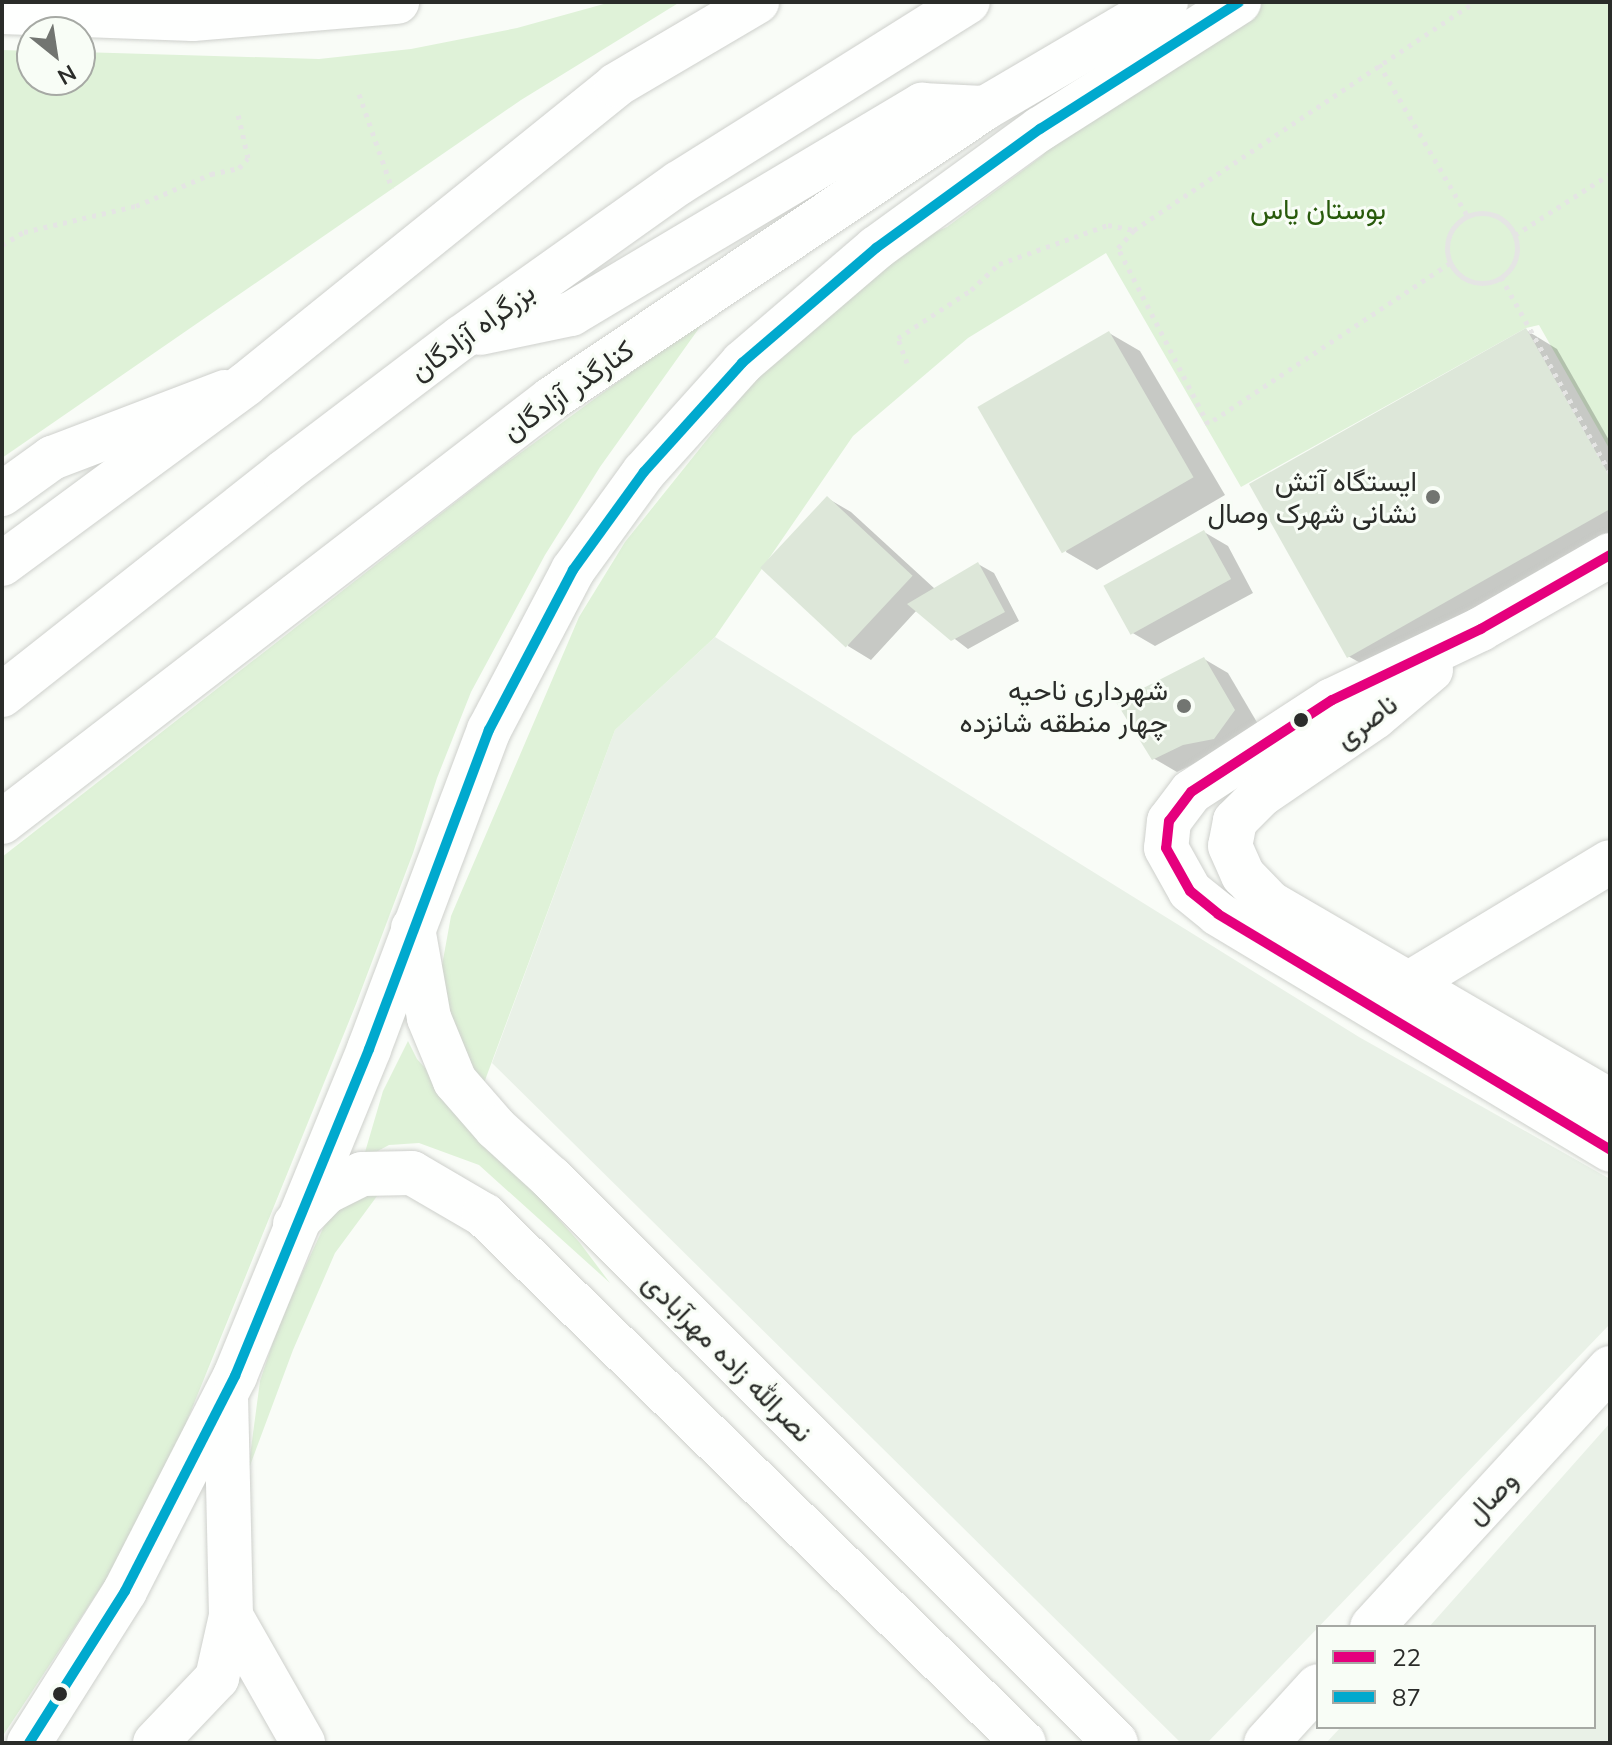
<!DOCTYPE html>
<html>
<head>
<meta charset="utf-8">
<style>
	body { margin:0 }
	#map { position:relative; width:1612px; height:1745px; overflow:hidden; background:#f9fcf7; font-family:Mulish,Vazirmatn,sans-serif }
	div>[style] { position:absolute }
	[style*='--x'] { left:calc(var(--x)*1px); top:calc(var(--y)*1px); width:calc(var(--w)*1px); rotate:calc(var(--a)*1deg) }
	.built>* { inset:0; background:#e9f1e7 }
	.green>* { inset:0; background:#dff2d8 }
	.shadow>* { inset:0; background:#0003 }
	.building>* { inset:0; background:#dde7d9; transform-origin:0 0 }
	.path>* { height:5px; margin-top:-2.5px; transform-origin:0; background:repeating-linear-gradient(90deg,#e5e5e4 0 4px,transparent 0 10px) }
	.path>.ring { margin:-2.5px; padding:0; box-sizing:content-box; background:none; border:5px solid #e5e5e4; border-radius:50% }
	.roads { filter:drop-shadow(0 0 2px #ced0cc) drop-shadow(0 0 2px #ced0cc) }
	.minor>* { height:44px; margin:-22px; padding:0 22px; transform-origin:22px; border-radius:22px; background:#fefffe }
	.major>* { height:44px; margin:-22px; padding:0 22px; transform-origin:22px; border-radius:22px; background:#fefffe }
	.highway>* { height:44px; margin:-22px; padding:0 22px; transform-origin:22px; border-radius:22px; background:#fefffe }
	.bus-1>* { height:10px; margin:-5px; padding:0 5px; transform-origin:5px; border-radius:5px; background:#e5007d }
	.bus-2>* { height:10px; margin:-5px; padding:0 5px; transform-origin:5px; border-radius:5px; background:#00a9ce }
	.dots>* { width:22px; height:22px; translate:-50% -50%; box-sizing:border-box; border:4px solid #f8fdf6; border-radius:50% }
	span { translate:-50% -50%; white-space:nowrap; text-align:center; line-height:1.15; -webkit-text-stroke:6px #f8fdf6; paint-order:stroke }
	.park-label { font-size:28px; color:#285a0b }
	.street-label { font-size:28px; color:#2a2c29 }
	.poi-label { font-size:28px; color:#2a2c29 }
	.right { translate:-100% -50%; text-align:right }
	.frame { position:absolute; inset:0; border:4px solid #2a2c29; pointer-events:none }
	.legend { position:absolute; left:1316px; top:1625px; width:280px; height:104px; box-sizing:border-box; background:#f8fdf6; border:2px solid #a6a9a4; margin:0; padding:10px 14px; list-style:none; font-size:24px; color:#2a2c29 }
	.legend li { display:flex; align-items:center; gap:16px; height:40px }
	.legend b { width:40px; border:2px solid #a6a9a4 }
	.north { position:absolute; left:16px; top:16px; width:80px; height:80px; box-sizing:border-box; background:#f8fdf6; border:2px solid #a6a9a4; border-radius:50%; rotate:150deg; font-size:22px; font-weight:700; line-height:32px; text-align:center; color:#2a2c29 }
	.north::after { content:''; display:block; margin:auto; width:28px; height:36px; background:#727571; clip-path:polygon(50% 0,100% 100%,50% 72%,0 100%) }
</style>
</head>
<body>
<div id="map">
	<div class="built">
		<i style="clip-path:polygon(715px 637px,1359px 1037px,1610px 1179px,1610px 1324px,1207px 1743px,1181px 1743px,492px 1063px,615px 730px)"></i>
		<i style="clip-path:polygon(1610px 1423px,1610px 1743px,1326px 1743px,1341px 1727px,1594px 1727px,1594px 1627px,1429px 1627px)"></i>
	</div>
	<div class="green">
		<i style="clip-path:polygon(611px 2px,680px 2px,521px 100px,2px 458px,2px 50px,32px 51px,32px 80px,80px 80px,80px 52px,319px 59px,411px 49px,517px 28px)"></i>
		<i style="clip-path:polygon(1239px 2px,1610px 2px,1610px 450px,1539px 325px,1526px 328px,1241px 487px,1106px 253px,968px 338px,853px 436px,715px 637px,615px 730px,484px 1083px,462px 1063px,437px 993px,451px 916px,579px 617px,625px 542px,770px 361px,877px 257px,947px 227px,1042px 156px,1085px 103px)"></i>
		<i style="clip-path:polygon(707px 317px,600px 467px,545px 555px,471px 692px,437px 778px,413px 853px,356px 1004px,165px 1475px,113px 1569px,2px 1737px,2px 857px,493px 473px)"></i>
		<i style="clip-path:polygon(408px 1041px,417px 1059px,580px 1243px,610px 1283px,479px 1165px,419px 1143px,389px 1145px,363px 1159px,383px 1091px)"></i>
		<i style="clip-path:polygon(383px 1188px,335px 1253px,293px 1350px,248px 1471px,260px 1381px,280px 1321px,325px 1224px,358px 1192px)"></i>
	</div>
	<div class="shadow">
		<i style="clip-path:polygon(1526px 330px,1557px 349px,1610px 442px,1610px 544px,1380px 674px,1348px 656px)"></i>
		<i style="clip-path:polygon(1109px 333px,1140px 351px,1225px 495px,1097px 570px,1066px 552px)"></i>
		<i style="clip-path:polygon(827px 498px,851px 512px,935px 589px,978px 564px,994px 573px,1019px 621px,968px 649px,917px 610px,871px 660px,848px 646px)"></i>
		<i style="clip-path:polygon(1204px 532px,1228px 546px,1253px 593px,1155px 646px,1131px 632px)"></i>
		<i style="clip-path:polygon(1204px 659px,1228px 673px,1258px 724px,1208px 757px,1177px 772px,1153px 758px)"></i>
	</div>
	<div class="building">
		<i style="clip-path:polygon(1526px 328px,1610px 477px,1610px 509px,1347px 658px,1249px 484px)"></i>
		<i style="left:1109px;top:331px;width:169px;height:152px;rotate:60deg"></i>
		<i style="left:827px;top:496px;width:117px;height:98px;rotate:43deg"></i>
		<i style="left:1204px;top:530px;width:56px;height:115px;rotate:61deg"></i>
		<i style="clip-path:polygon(978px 562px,1005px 612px,951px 641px,907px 604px)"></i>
		<i style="clip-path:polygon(1204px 657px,1235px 710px,1214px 739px,1183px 745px,1152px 760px,1116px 702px)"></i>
	</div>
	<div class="path">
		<i style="--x:1379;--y:64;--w:175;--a:59.8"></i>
		<i style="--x:359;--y:94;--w:100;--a:70.7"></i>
		<i class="ring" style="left:1447px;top:213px;width:65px;height:65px"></i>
		<i style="--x:1515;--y:235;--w:113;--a:-32.7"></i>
		<i style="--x:2;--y:245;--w:26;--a:-31"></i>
		<i style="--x:24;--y:232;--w:115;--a:-13.1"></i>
		<i style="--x:136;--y:206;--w:82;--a:-23.1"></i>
		<i style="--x:211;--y:174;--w:29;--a:-12"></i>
		<i style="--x:239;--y:168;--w:13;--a:-48"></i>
		<i style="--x:248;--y:158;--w:45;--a:-102.8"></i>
		<i style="--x:1450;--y:263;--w:291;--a:146.4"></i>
		<i style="--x:1208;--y:424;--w:198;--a:-117.1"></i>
		<i style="--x:1118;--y:248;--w:24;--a:-48"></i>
		<i style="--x:1134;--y:230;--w:409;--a:-33.8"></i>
		<i style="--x:1501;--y:277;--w:224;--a:60.9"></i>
		<i style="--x:907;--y:363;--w:27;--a:-110"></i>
		<i style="--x:898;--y:338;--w:87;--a:-33.3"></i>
		<i style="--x:971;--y:290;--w:38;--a:-43"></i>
		<i style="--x:999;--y:264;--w:116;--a:-19.7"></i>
		<i style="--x:1108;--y:225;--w:26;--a:11"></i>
	</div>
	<div class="roads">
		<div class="minor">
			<i style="--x:1610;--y:555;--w:149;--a:150.2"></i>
			<i style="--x:1481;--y:629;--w:165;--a:154.5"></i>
			<i style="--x:1332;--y:700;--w:168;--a:146.9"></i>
			<i style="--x:1191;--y:792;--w:36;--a:127"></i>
			<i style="--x:1169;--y:821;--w:27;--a:96"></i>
			<i style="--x:1166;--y:848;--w:49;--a:60.8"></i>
			<i style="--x:1190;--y:891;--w:36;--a:39"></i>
			<i style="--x:1218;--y:914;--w:458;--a:31"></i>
			<i style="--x:1431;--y:670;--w:73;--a:140"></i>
			<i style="--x:1375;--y:717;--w:138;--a:145.6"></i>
			<i style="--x:1261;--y:795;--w:37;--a:135"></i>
			<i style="--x:1235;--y:821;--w:25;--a:101"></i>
			<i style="--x:1230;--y:846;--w:32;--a:66"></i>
			<i style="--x:1243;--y:875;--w:39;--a:46"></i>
			<i style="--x:1270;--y:903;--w:393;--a:30.2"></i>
			<i style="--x:413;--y:928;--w:91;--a:79.9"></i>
			<i style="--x:429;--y:1018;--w:68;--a:67.6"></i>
			<i style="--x:455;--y:1081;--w:62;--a:48.9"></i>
			<i style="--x:496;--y:1128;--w:74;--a:42.3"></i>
			<i style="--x:551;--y:1178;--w:799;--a:45"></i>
			<i style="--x:1411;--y:982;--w:232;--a:-31.1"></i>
			<i style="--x:295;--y:1224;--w:45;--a:-45.9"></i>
			<i style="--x:326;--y:1192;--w:40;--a:-26.6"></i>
			<i style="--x:362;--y:1174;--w:50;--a:-1.1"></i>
			<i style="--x:412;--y:1173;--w:83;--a:30.3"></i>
			<i style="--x:484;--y:1215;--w:755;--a:44.36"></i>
			<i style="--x:226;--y:1395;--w:221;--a:88.7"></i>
			<i style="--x:231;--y:1616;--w:146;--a:60.4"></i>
			<i style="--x:1372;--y:1627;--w:352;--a:-47.4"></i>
			<i style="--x:155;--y:1743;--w:90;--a:-46.4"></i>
			<i style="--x:217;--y:1678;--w:64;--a:-77.3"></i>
			<i style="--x:1266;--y:1743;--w:77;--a:-47.6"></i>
		</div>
		<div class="major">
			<i style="--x:2;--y:494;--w:62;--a:-35.8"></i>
			<i style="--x:52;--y:458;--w:185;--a:-20.9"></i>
			<i style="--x:2;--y:822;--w:693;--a:-37.61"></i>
			<i style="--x:551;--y:399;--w:523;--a:-33.84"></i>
			<i style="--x:985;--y:108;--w:210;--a:-30.4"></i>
		</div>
		<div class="highway">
			<i style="--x:2;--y:12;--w:191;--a:2.1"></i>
			<i style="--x:193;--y:19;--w:205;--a:-4.8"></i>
			<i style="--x:480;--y:333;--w:93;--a:-11.8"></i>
			<i style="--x:571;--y:314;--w:409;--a:-30.8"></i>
			<i style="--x:922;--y:105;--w:63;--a:2.7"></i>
			<i style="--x:2;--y:564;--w:303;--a:-36.4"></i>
			<i style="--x:246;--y:384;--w:476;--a:-38.9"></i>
			<i style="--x:616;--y:85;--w:164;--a:-30.5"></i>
			<i style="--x:2;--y:695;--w:360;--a:-38.3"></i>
			<i style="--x:284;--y:472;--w:223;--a:-37.2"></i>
			<i style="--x:462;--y:337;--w:266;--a:-35.4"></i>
			<i style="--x:679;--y:183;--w:341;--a:-32.1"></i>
			<i style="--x:29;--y:1743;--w:180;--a:-57.7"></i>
			<i style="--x:125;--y:1591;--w:242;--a:-62.9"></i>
			<i style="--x:235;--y:1376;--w:353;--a:-67.7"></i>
			<i style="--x:369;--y:1049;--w:341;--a:-69.4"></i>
			<i style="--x:489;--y:730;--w:181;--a:-62.3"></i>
			<i style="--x:573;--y:570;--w:121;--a:-54.1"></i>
			<i style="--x:644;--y:472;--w:147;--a:-48"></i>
			<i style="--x:742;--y:363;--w:177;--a:-40.6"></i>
			<i style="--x:876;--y:248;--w:203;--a:-36"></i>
			<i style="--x:1040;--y:129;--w:236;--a:-32.5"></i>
		</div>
	</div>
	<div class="bus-1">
		<i style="--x:1610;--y:555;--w:149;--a:150.2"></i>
		<i style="--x:1481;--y:629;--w:165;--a:154.5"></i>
		<i style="--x:1332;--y:700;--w:168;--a:146.9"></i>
		<i style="--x:1191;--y:792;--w:36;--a:127"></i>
		<i style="--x:1169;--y:821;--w:27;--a:96"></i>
		<i style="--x:1166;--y:848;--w:49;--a:60.8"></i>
		<i style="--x:1190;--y:891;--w:36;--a:39"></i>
		<i style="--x:1218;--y:914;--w:458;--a:31"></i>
	</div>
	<div class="bus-2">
		<i style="--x:29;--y:1743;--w:180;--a:-57.7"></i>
		<i style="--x:125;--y:1591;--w:242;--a:-62.9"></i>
		<i style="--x:235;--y:1376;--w:353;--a:-67.7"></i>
		<i style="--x:369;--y:1049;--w:341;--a:-69.4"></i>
		<i style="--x:489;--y:730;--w:181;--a:-62.3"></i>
		<i style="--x:573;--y:570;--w:121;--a:-54.1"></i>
		<i style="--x:644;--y:472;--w:147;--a:-48"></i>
		<i style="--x:742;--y:363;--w:177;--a:-40.6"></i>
		<i style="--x:876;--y:248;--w:203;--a:-36"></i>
		<i style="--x:1040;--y:129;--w:236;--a:-32.5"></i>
	</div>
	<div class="dots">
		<i style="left:1433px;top:497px;background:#727571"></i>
		<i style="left:1184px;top:706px;background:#727571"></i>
		<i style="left:1301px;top:720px;background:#2a2c29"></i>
		<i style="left:60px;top:1694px;background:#2a2c29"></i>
	</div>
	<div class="park-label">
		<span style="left:1318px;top:209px">بوستان یاس</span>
	</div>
	<div class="street-label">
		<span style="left:472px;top:331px;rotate:-36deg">بزرگراه آزادگان</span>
		<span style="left:568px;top:390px;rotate:-35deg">کنارگذر آزادگان</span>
		<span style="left:1366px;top:721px;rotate:-37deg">ناصری</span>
		<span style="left:728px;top:1357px;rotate:45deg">نصرالله زاده مهرآبادی</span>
		<span style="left:1491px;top:1497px;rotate:-47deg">وصال</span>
	</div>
	<div class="poi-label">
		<span class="right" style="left:1417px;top:497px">ایستگاه آتش<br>نشانی شهرک وصال</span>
		<span class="right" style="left:1168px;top:706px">شهرداری ناحیه<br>چهار منطقه شانزده</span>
	</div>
	<div class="frame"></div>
	<ul class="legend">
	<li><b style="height:10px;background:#e5007d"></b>22</li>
	<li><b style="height:10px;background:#00a9ce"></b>87</li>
	</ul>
	<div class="north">N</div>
</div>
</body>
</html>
